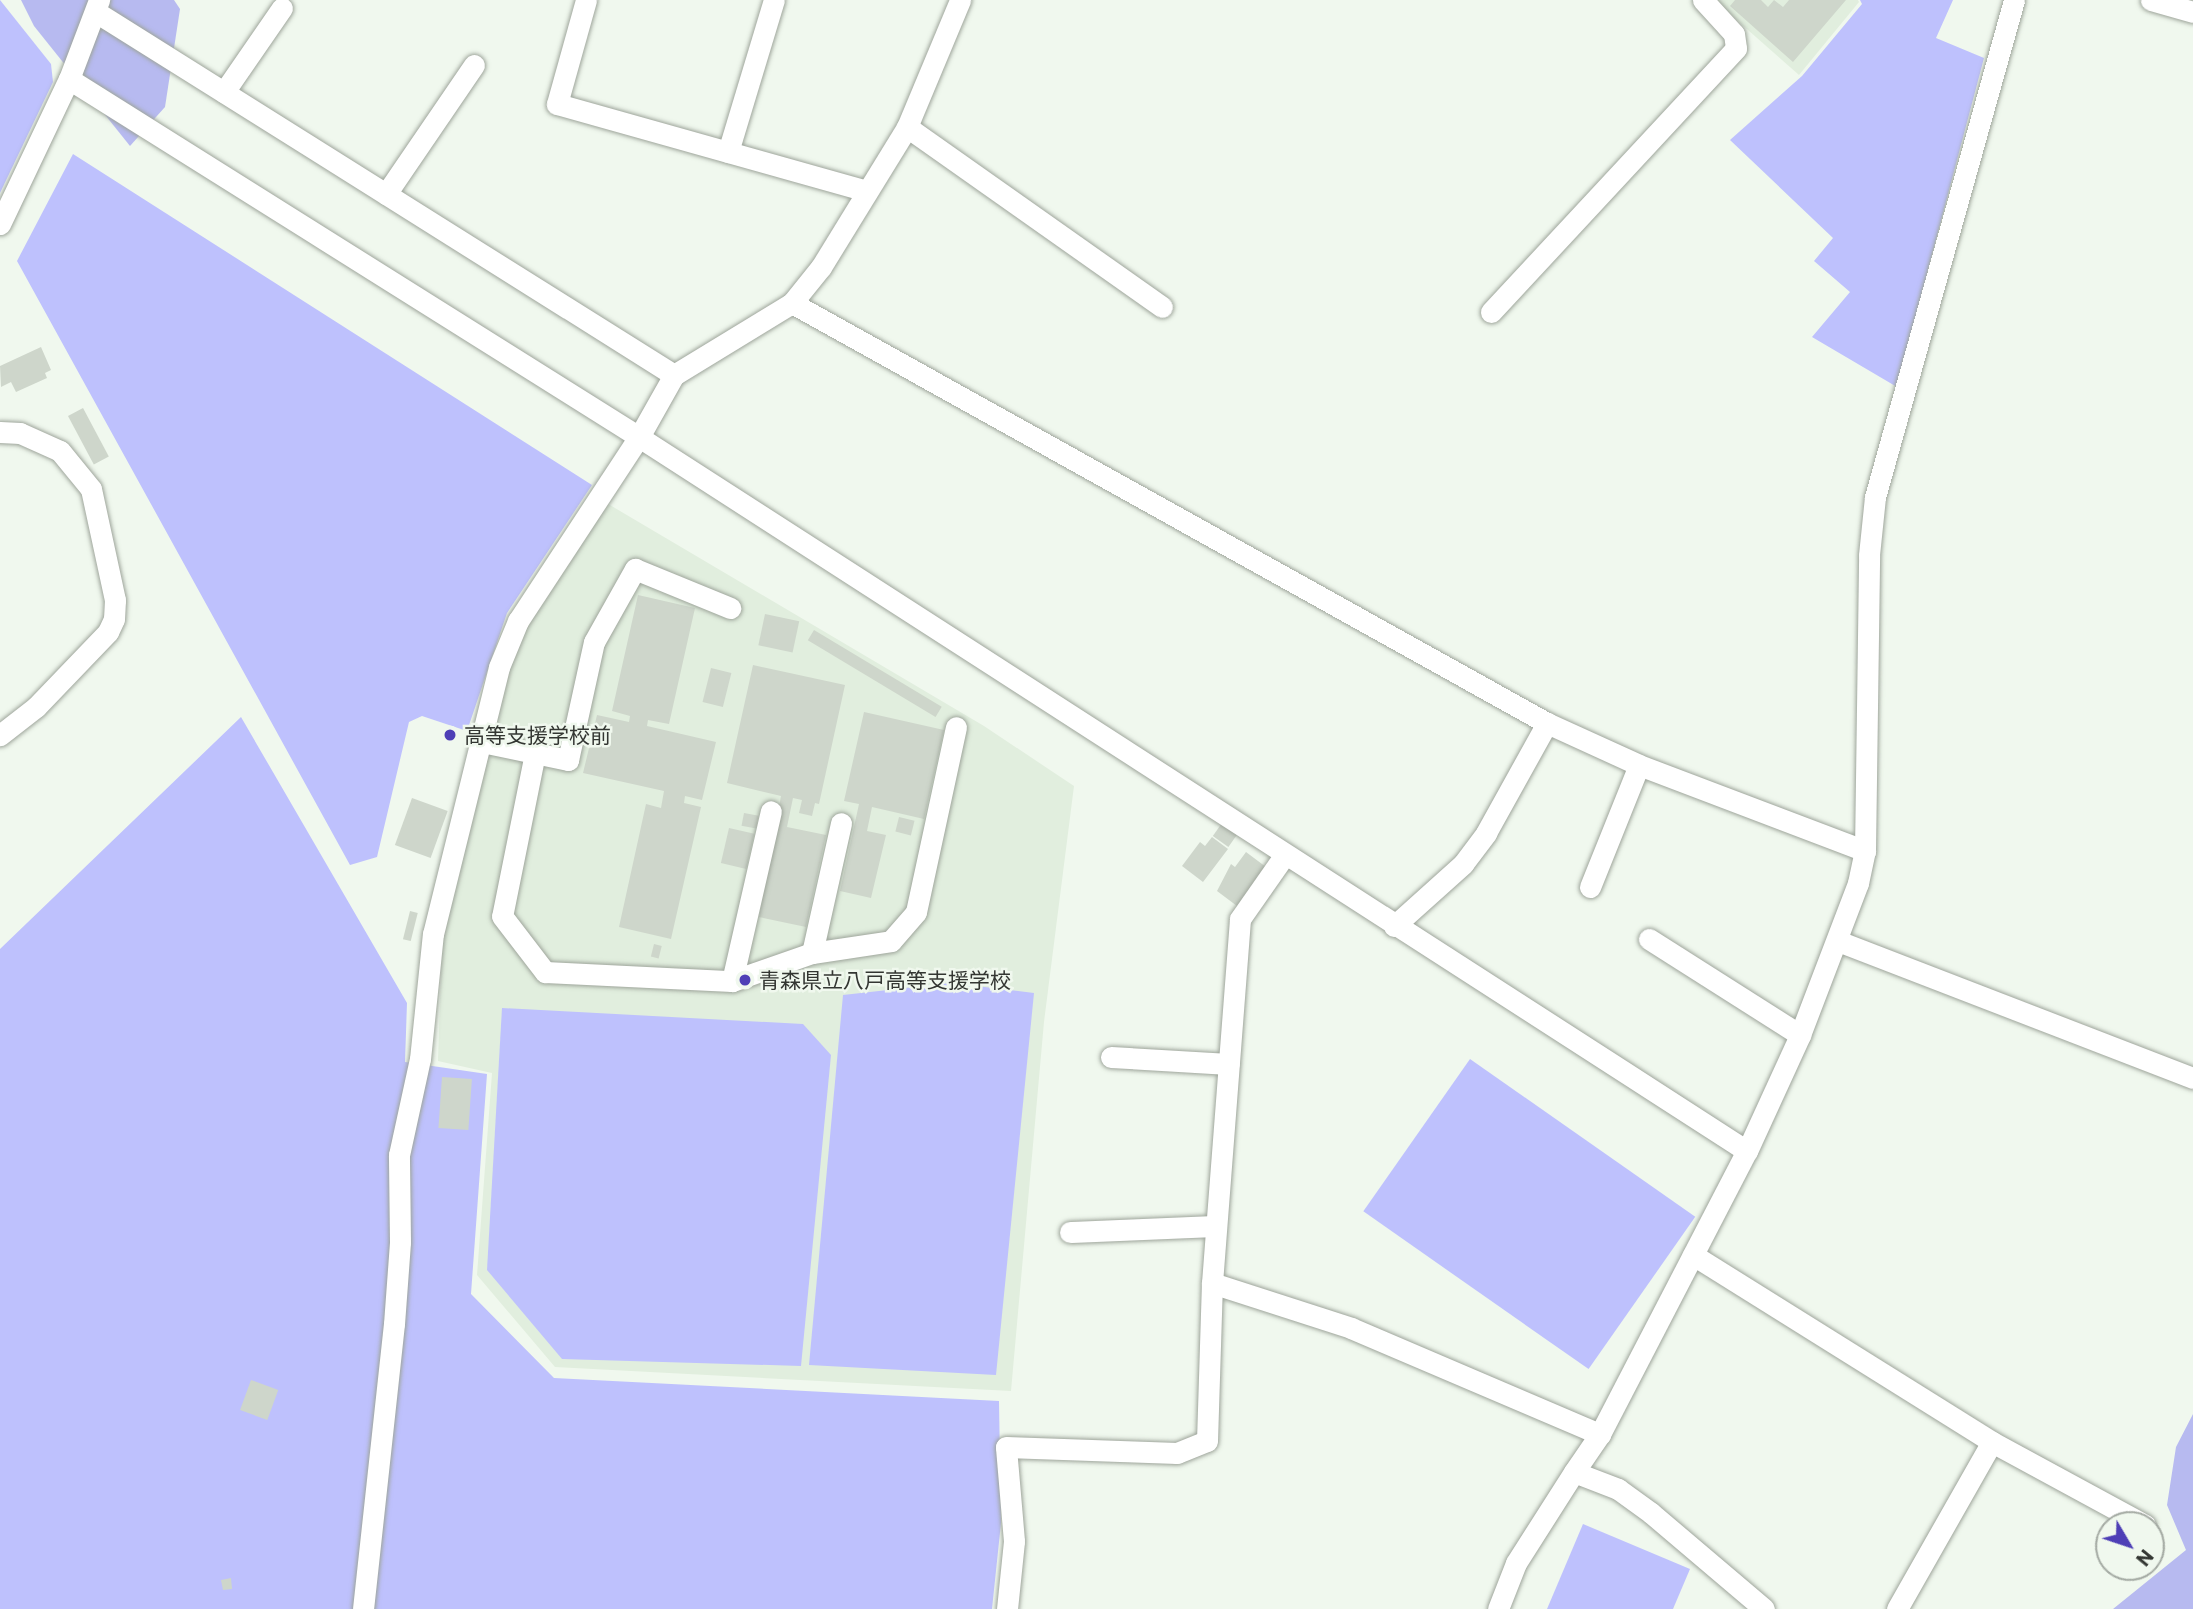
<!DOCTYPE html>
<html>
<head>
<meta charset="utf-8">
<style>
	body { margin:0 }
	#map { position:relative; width:2193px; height:1609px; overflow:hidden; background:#f0f8ee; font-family:Commissioner,"Noto Sans JP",sans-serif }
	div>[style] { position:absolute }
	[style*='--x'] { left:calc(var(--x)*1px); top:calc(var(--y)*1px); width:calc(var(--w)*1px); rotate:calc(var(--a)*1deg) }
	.built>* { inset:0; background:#e1eede }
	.green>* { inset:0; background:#bec1fd; transform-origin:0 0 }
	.forest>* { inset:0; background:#b7baf0 }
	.building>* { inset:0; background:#ced6cb; transform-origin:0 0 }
	.roads { filter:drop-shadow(0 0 2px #9ea59b) drop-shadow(0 0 2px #9ea59b) }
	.minor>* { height:21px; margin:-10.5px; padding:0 10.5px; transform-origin:10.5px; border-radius:10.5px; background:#fff }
	.dots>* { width:19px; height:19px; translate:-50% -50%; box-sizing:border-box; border:4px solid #f0f8ee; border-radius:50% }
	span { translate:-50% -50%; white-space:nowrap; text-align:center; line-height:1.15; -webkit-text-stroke:5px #f0f8ee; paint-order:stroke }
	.poi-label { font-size:21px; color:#333632 }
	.left { translate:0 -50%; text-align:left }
	.north { position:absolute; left:2095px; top:1511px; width:70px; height:70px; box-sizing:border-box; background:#f0f8ee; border:2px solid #a4aaa3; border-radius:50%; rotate:129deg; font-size:19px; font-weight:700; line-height:28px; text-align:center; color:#333632 }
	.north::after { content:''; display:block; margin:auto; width:24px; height:32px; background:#4e3fb6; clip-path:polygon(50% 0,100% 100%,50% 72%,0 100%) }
</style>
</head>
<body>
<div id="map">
	<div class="built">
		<i style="clip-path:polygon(1714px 0,1858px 0,1859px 2px,1799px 75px)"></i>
		<i style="clip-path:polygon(598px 498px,984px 726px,1074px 786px,1044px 1022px,1011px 1391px,555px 1367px,477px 1275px,492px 1073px,438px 1061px,442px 938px,499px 667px)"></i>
	</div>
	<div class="green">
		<i style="clip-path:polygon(0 0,51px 64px,53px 82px,0 193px)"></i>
		<i style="clip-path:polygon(1860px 0,1953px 0,1936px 38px,1984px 58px,1897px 387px,1812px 337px,1850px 292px,1814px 261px,1833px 238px,1730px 140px,1802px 76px,1862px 4px)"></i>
		<i style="clip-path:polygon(73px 154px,592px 485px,507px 613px,467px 731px,422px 716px,409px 722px,377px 857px,350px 865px,17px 261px)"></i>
		<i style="clip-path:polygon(241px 717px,407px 1003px,405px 1062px,487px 1074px,471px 1294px,554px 1378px,999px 1401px,1001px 1523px,992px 1609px,0 1609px,0 949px)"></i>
		<i style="clip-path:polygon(951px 983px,1034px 993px,996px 1375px,809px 1365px,843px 995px)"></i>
		<i style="clip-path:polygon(502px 1008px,803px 1024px,831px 1055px,801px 1366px,562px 1359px,487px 1270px)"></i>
		<i style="left:1470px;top:1059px;width:275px;height:186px;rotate:35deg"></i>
		<i style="clip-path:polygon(1583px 1524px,1690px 1569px,1673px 1609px,1547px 1609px)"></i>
	</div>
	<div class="forest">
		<i style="clip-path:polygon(21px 0,174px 0,180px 9px,165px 107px,130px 146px,34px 26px)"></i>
		<i style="clip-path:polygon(2193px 1414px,2193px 1609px,2113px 1609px,2186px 1550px,2167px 1505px,2176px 1447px)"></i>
	</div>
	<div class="building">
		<i style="clip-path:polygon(1735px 0,1761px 0,1768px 7px,1774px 0,1783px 7px,1789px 0,1846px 0,1793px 62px,1730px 6px)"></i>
		<i style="clip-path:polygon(41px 347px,51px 370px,45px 373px,47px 378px,16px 392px,11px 382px,1px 387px,0 366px)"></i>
		<i style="left:83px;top:408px;width:55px;height:17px;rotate:62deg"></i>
		<i style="clip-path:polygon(638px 595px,695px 608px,669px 724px,648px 720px,647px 726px,716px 742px,702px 800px,685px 796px,684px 803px,701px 807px,671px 939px,619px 927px,646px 804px,661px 808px,664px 791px,583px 773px,597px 715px,629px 722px,630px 716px,612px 711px)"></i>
		<i style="left:765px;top:614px;width:35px;height:32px;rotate:12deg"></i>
		<i style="left:814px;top:630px;width:149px;height:12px;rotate:31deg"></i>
		<i style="clip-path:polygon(753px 665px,845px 685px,819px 804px,815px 803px,812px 816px,799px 813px,802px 800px,793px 798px,787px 827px,826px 835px,806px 927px,759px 917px,781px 796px,727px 783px)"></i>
		<i style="left:711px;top:668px;width:21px;height:35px;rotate:14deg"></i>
		<i style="clip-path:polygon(864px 712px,944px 730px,924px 819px,872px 807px,867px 831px,886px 835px,871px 898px,840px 891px,859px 804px,844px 801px)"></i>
		<i style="left:412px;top:798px;width:38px;height:50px;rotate:20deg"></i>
		<i style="left:744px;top:813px;width:15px;height:13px;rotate:11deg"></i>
		<i style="left:899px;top:817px;width:16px;height:15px;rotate:14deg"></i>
		<i style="left:1222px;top:823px;width:19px;height:16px;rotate:35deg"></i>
		<i style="left:729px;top:828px;width:26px;height:36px;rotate:13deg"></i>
		<i style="clip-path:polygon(1212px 837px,1228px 849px,1203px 882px,1182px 866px,1200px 842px,1205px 846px)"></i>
		<i style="clip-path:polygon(1246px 852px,1266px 867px,1237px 906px,1217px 891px,1231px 864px,1235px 867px)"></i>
		<i style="left:410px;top:911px;width:8px;height:29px;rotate:14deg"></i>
		<i style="left:654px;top:944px;width:8px;height:13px;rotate:14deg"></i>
		<i style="left:442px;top:1077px;width:30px;height:51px;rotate:4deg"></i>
		<i style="left:251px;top:1380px;width:29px;height:32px;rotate:20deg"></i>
		<i style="clip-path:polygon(231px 1578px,232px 1589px,223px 1590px,221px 1580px)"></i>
	</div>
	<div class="roads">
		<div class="minor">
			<i style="--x:586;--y:0;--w:108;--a:105.6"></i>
			<i style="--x:557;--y:104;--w:322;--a:15.7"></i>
			<i style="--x:2151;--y:0;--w:44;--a:15.9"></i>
			<i style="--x:96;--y:12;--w:683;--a:32.13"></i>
			<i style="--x:69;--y:79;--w:673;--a:32.13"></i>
			<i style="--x:639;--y:437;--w:1318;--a:32.8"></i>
			<i style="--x:224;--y:92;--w:102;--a:-55.4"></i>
			<i style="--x:907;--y:127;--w:312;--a:35.2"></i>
			<i style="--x:728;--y:152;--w:159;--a:-73.2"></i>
			<i style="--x:386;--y:194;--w:156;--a:-55.7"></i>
			<i style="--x:0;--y:224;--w:161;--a:-64.6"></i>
			<i style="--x:69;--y:79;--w:85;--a:-69.2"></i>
			<i style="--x:792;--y:303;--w:864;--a:29.09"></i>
			<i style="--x:1547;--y:723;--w:101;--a:24.5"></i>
			<i style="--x:1639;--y:765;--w:242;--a:20.8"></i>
			<i style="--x:1491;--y:312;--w:360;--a:-47.1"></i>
			<i style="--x:1736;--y:48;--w:14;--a:-98"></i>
			<i style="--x:1734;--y:34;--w:46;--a:-132.4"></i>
			<i style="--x:0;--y:432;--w:20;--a:3"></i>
			<i style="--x:20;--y:433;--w:44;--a:24.2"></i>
			<i style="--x:60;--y:451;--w:49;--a:50.8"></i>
			<i style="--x:91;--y:489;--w:114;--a:77.8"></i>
			<i style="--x:115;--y:600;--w:19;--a:93"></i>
			<i style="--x:114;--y:619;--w:14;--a:115"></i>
			<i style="--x:108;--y:632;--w:104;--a:133.8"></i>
			<i style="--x:36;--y:707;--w:46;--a:142.1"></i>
			<i style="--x:482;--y:742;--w:88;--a:11.8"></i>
			<i style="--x:568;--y:760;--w:121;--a:-77.6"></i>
			<i style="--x:594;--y:642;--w:84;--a:-60.7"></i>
			<i style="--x:635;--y:569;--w:103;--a:22.3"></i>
			<i style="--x:535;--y:753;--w:166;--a:101.4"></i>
			<i style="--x:502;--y:916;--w:71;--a:52.5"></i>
			<i style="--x:545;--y:972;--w:187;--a:2.8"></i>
			<i style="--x:732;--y:981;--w:85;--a:-19.3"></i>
			<i style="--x:812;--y:953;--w:80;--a:-8.6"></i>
			<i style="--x:891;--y:941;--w:38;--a:-49"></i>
			<i style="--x:916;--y:912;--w:189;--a:-77.8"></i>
			<i style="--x:1590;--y:887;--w:131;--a:-68.1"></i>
			<i style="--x:1394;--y:926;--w:93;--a:-41.9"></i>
			<i style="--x:1463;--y:864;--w:39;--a:-53"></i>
			<i style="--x:1486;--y:833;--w:126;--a:-61"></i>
			<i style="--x:1649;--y:939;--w:179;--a:32.4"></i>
			<i style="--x:1838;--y:941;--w:381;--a:21.1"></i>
			<i style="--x:812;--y:953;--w:133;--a:-77.4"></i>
			<i style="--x:732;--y:981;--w:174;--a:-77.1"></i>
			<i style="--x:1111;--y:1057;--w:118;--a:3.4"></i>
			<i style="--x:1070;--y:1232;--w:146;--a:-2.4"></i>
			<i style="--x:1693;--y:1255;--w:353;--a:32"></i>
			<i style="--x:1992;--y:1442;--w:174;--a:28.5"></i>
			<i style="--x:1212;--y:1283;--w:146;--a:17.9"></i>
			<i style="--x:1351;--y:1328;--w:271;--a:23.1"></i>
			<i style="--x:1574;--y:1472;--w:46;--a:-55.6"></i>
			<i style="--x:1600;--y:1434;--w:319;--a:-62.6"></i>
			<i style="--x:1747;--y:1151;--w:128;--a:-65.4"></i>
			<i style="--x:1800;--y:1035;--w:163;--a:-69.1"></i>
			<i style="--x:1858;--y:883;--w:33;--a:-78"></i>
			<i style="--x:1865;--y:851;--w:296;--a:-89.2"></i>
			<i style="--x:1869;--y:555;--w:58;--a:-84.1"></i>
			<i style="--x:1875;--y:497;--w:516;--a:-74.37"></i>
			<i style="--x:363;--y:1609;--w:287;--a:-83.8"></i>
			<i style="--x:394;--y:1324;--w:82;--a:-85.8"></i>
			<i style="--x:400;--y:1242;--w:87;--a:-90.7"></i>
			<i style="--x:399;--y:1155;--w:98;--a:-77.7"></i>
			<i style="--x:420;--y:1059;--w:126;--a:-84.1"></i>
			<i style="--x:433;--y:934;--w:275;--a:-76.1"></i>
			<i style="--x:499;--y:667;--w:50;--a:-67.6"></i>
			<i style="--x:518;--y:621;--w:220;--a:-56.7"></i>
			<i style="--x:639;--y:437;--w:71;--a:-60.6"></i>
			<i style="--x:674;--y:375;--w:138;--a:-31.4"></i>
			<i style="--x:792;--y:303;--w:46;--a:-51.1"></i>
			<i style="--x:821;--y:267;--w:164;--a:-58.4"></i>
			<i style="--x:907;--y:127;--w:138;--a:-67.3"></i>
			<i style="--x:1007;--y:1609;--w:68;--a:-84.1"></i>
			<i style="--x:1014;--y:1541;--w:94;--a:-94.9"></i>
			<i style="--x:1006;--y:1447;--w:171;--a:2"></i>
			<i style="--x:1177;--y:1453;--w:32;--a:-22"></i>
			<i style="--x:1207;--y:1441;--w:158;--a:-88.2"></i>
			<i style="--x:1212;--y:1283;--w:365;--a:-85.6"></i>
			<i style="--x:1240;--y:919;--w:77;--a:-55.1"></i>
			<i style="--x:1498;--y:1609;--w:49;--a:-68.6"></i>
			<i style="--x:1516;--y:1563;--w:108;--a:-57.5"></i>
			<i style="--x:1574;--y:1472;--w:47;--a:21.1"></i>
			<i style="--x:1618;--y:1489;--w:41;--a:36"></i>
			<i style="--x:1651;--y:1513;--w:148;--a:40.3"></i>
			<i style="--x:1897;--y:1609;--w:192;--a:-60.4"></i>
		</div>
	</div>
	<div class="dots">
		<i style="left:450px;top:735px;background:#4e3fb6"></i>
		<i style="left:745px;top:980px;background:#4e3fb6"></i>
	</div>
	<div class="poi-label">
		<span class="left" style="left:464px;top:735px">高等支援学校前</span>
		<span class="left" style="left:759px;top:980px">青森県立八戸高等支援学校</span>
	</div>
	<div class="north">N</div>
</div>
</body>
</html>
